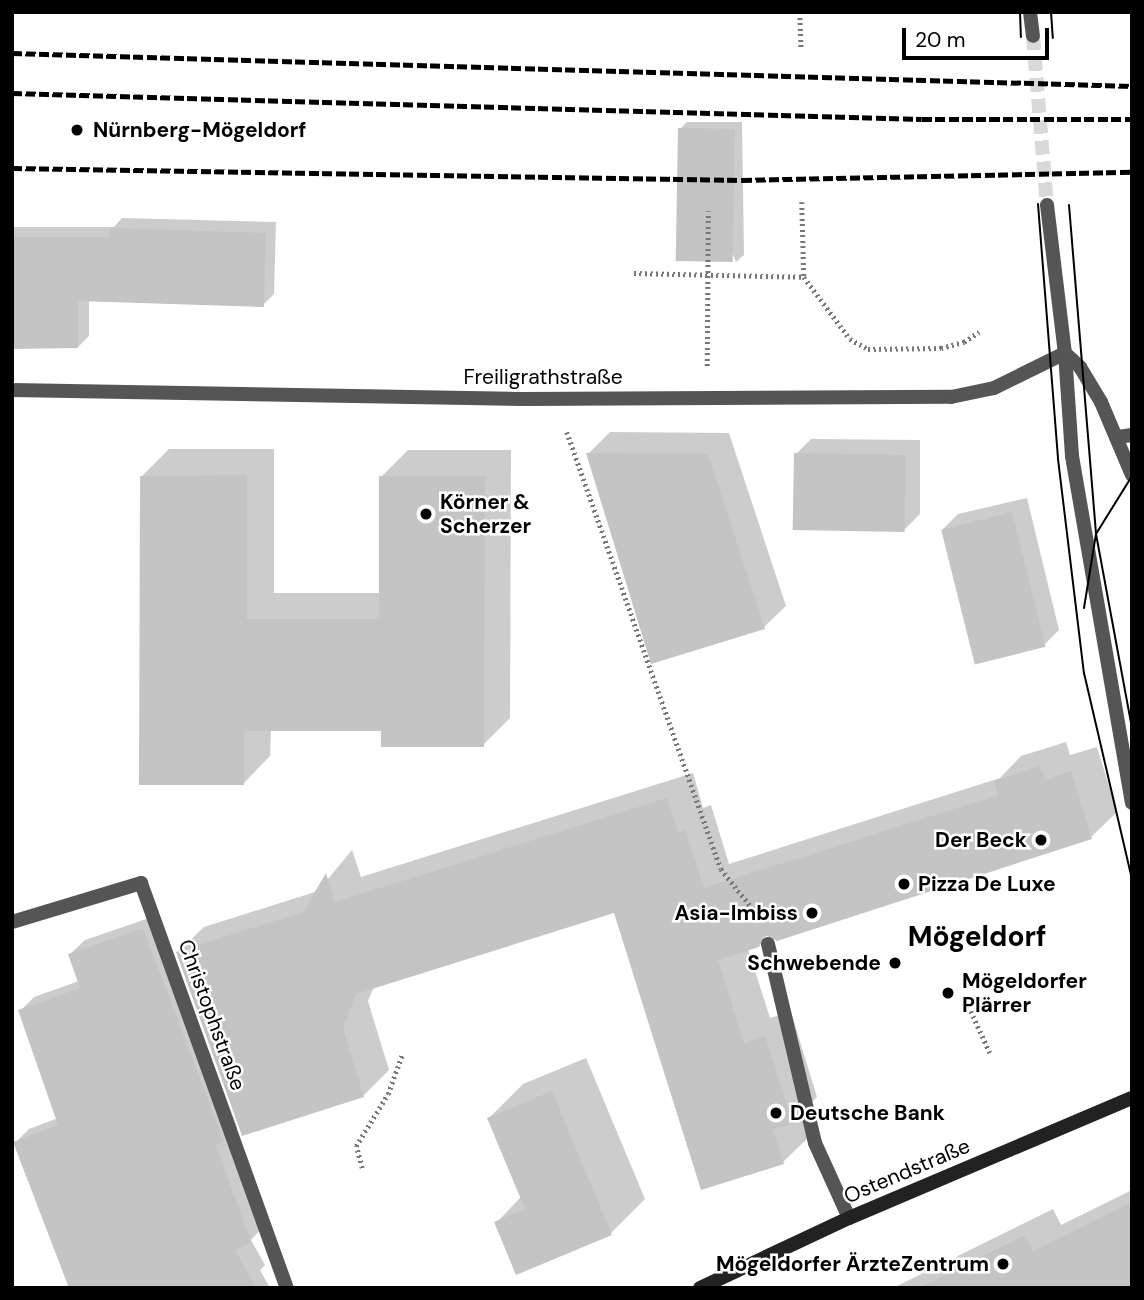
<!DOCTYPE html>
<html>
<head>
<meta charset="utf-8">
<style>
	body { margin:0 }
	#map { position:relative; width:1144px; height:1300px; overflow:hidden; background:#fff; font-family:"DM Sans",sans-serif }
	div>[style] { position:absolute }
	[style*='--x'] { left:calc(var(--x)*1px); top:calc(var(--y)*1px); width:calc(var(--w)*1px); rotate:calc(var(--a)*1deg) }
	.shadow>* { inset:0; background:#0003 }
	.building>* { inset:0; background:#c4c4c4; transform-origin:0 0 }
	.tertiary-tunnel>* { height:14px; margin-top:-7px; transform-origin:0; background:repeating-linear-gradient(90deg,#d9d9d9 0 14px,transparent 0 21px) }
	.path>* { height:4.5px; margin-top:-2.25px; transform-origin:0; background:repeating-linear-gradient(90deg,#777 0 2px,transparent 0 5.5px) }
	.service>* { height:14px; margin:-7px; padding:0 7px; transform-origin:7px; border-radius:7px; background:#555 }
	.pedestrian>* { height:14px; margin:-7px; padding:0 7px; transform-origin:7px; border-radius:7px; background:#555 }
	.minor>* { height:14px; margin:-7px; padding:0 7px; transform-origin:7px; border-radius:7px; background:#555 }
	.tertiary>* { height:14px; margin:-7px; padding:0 7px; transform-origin:7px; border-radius:7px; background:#555 }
	.secondary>* { height:14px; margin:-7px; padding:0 7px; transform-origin:7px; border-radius:7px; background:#222 }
	.tram>* { height:2px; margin:-1px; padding:0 1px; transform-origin:1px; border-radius:1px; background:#000 }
	.rail>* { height:5px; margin-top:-2.5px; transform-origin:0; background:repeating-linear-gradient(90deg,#000 0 10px,transparent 0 13.5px) }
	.dots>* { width:19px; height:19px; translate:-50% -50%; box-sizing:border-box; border:4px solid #fff; border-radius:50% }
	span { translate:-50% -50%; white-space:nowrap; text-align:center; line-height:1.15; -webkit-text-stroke:5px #fff; paint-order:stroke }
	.poi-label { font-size:21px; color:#000; font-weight:700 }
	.left { translate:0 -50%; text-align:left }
	.right { translate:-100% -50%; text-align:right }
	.street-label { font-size:21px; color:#000 }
	.district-label { font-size:28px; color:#000; font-weight:700 }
	.frame { position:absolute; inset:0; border:14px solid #000; pointer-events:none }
	.scale { position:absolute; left:902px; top:28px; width:147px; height:32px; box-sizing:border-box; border:4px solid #000; border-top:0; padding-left:9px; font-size:21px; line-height:24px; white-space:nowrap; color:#000; -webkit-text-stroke:5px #fff; paint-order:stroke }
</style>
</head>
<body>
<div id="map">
	<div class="shadow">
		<i style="clip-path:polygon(687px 122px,742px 122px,744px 255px,736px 262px,680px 129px)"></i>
		<i style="clip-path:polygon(122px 218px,276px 222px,274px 294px,263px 305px,89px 300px,89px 336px,78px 347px,12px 346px,12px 227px,114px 227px)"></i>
		<i style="clip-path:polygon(610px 432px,729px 433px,786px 606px,764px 627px,588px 454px)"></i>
		<i style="clip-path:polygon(811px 439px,920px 440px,920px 514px,905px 529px,796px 454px)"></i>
		<i style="clip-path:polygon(169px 449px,274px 449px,274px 593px,381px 593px,381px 477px,408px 450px,511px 450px,510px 718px,483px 745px,383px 729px,271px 729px,270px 756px,243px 784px,142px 476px)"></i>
		<i style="clip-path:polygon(1027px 498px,1059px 630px,1044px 645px,942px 530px,958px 514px)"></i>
		<i style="clip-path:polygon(1066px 742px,1070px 755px,1097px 747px,1117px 812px,1091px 837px,768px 935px,748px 949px,770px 1018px,791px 1012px,817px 1097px,801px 1113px,809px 1137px,783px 1162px,616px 911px,374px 987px,368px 1001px,389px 1070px,363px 1096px,178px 952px,204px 927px,318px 891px,352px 850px,361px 877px,693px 773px,703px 808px,711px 805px,729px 864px,1000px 778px,1021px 756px)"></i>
		<i style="clip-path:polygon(158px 915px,237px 1127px,230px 1134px,264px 1226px,251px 1240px,265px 1265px,260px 1270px,270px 1288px,198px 1288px,15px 1143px,29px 1129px,58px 1118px,20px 1011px,34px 997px,79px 981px,70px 954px,85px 940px)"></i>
		<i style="clip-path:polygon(586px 1058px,645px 1199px,611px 1233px,496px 1223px,522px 1196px,489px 1118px,523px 1084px)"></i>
		<i style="clip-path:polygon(1132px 1190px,1132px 1288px,893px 1288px,1053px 1209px,1061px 1225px)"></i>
	</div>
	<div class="building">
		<i style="left:678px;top:128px;width:57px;height:133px;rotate:1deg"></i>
		<i style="clip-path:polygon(110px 228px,266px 233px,264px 307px,78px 301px,78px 348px,12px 349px,12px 237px,109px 237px)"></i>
		<i style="clip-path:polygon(586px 453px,708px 454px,765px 629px,651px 664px)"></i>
		<i style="left:794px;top:453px;width:112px;height:77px;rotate:1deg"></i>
		<i style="clip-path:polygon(247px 475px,247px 619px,379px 619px,379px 476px,485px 476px,484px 747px,381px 747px,381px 731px,244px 731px,244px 785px,139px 785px,140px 476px)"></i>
		<i style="left:1012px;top:512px;width:139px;height:73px;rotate:76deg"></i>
		<i style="clip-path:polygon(1040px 766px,1045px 780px,1071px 771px,1092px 839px,777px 941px,765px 935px,759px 947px,718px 960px,744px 1043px,765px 1036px,793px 1124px,773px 1130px,784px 1164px,701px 1190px,614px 913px,356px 994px,343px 1028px,364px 1097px,242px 1136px,176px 952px,303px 912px,326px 873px,335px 902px,667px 798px,678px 832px,685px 829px,704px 888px,998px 795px,994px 781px)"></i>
		<i style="clip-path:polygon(143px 928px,224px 1142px,216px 1145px,251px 1242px,235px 1250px,256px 1288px,69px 1288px,13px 1142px,58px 1125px,18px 1010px,80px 988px,68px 954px)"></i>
		<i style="clip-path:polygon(552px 1091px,612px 1235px,516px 1275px,494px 1222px,525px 1209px,487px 1118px)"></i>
		<i style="clip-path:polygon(1132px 1202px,1132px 1288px,919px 1288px,1025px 1235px,1033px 1251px)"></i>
	</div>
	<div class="tertiary-tunnel">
		<i style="--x:1033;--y:36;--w:170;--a:85.3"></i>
	</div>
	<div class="path">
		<i style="--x:800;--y:12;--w:35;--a:88"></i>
		<i style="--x:802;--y:202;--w:75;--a:88.5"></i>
		<i style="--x:804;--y:277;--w:77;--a:53.4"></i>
		<i style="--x:850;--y:339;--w:21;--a:29"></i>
		<i style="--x:868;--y:349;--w:73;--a:-0.8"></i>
		<i style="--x:941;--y:348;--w:24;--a:-15"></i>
		<i style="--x:964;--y:342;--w:18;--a:-34"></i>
		<i style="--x:634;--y:273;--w:170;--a:1.3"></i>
		<i style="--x:707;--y:366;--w:155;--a:-89.6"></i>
		<i style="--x:567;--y:432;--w:463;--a:70.6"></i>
		<i style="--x:721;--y:869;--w:56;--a:51.5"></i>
		<i style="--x:971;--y:1011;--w:48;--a:65.6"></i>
		<i style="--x:362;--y:1168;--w:23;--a:-105"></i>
		<i style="--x:356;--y:1146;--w:61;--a:-58.4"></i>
		<i style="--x:388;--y:1094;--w:41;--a:-70.3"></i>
	</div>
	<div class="service">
		<i style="--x:1065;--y:353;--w:103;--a:86.1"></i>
		<i style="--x:1072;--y:456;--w:352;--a:80.2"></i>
	</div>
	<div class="pedestrian">
		<i style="--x:768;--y:944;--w:204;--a:76.7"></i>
		<i style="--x:815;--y:1143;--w:82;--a:65.6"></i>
	</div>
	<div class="minor">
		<i style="--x:12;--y:390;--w:511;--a:1.01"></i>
		<i style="--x:523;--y:399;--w:428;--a:-0.3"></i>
		<i style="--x:951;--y:397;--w:44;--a:-11.8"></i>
		<i style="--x:994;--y:388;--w:79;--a:-26.2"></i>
		<i style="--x:1118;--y:437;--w:14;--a:-8"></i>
		<i style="--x:12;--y:922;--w:135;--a:-16.8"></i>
		<i style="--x:141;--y:883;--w:431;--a:70.2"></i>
	</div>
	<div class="tertiary">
		<i style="--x:1030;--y:12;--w:24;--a:83"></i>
		<i style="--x:1047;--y:205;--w:149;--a:83.1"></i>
		<i style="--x:1065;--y:353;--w:21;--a:43"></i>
		<i style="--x:1080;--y:367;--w:41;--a:59"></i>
		<i style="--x:1101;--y:402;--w:79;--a:67"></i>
	</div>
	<div class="secondary">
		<i style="--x:700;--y:1288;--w:165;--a:-25.2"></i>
		<i style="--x:849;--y:1218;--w:307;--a:-23"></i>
	</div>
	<div class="tram">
		<i style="--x:1020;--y:12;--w:25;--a:88"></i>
		<i style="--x:1051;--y:12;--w:26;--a:86"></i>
		<i style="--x:1038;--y:204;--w:256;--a:85.5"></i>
		<i style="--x:1058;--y:459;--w:216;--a:83.1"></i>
		<i style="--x:1084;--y:673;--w:212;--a:76.9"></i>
		<i style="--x:1069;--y:205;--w:330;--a:85.3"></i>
		<i style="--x:1096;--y:534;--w:198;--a:79.5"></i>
		<i style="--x:1084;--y:608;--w:75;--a:-80.8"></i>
		<i style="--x:1096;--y:534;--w:68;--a:-58.2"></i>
	</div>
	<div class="rail">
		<i style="--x:12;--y:53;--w:1120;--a:1.69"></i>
		<i style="--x:12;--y:93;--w:910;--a:1.64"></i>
		<i style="--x:922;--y:119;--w:210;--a:0"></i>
		<i style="--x:12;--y:168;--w:730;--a:0.94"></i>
		<i style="--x:742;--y:180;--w:390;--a:-1.2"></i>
	</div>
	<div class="dots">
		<i style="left:77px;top:130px;background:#000"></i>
		<i style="left:426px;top:514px;background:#000"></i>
		<i style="left:1041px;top:840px;background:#000"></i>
		<i style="left:904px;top:884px;background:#000"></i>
		<i style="left:812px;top:913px;background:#000"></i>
		<i style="left:895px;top:963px;background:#000"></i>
		<i style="left:948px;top:993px;background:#000"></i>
		<i style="left:776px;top:1113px;background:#000"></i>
		<i style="left:1003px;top:1264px;background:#000"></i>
	</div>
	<div class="poi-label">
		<span class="left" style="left:93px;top:130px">Nürnberg-Mögeldorf</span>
		<span class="left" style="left:440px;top:514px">Körner &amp;<br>Scherzer</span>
		<span class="right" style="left:1027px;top:840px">Der Beck</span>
		<span class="left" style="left:918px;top:884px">Pizza De Luxe</span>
		<span class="right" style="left:798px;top:913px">Asia-Imbiss</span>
		<span class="right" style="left:881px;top:963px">Schwebende</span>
		<span class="left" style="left:962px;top:993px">Mögeldorfer<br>Plärrer</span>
		<span class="left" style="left:790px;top:1113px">Deutsche Bank</span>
		<span class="right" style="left:989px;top:1264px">Mögeldorfer ÄrzteZentrum</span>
	</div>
	<div class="street-label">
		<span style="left:543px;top:377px">Freiligrathstraße</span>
		<span style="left:212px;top:1015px;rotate:70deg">Christophstraße</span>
		<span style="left:907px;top:1171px;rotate:-23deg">Ostendstraße</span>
	</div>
	<div class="district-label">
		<span style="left:977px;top:937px">Mögeldorf</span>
	</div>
	<div class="frame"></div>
	<div class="scale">20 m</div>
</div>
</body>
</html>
